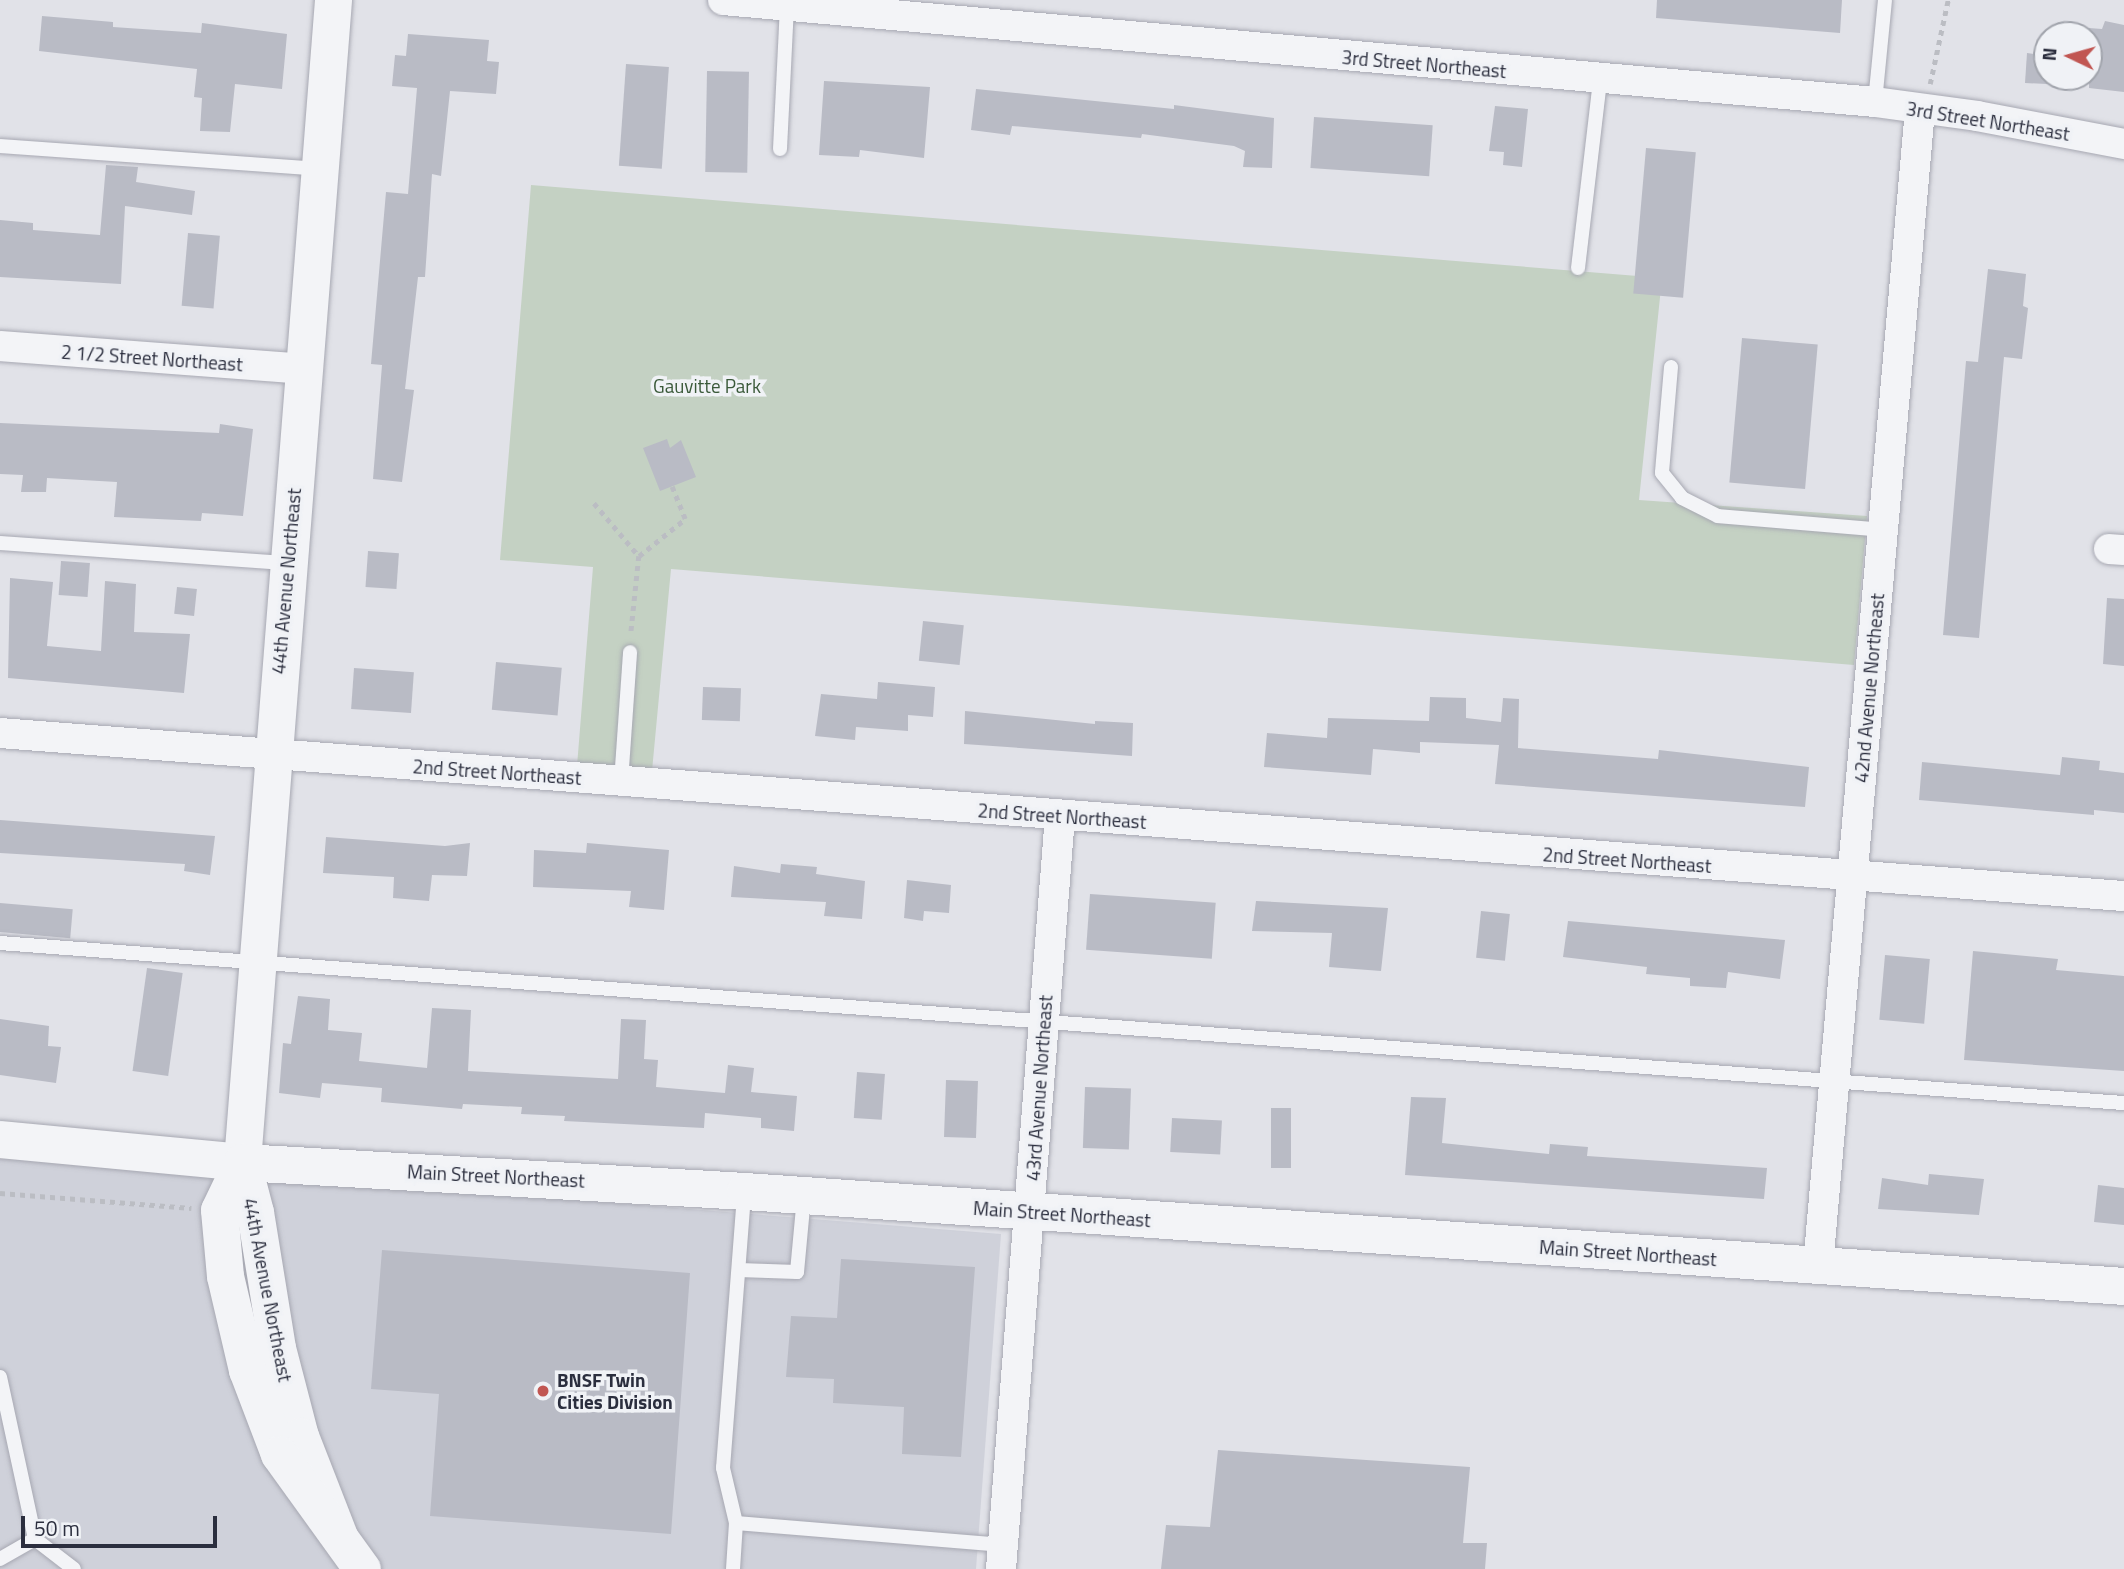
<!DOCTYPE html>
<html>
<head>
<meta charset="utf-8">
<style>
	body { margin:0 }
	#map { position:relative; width:2124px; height:1569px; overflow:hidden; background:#e1e2e8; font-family:"Titillium Web",sans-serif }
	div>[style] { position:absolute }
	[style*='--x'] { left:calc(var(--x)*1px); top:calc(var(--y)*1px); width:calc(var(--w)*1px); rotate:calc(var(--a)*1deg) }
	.built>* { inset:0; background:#cfd1da }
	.green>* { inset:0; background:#c4d1c3 }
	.building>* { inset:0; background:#b9bbc5; transform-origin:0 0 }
	.path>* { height:4.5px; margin-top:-2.25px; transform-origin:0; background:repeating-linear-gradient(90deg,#bbbdc3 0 5px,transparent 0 10px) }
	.roads { filter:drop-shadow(0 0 2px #a7a8b2) drop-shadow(0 0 2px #a7a8b2) }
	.service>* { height:14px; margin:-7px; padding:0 7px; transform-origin:7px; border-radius:7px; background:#f3f4f7 }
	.minor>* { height:30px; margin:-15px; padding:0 15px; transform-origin:15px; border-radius:15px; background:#f3f4f7 }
	.tertiary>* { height:37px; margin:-18.5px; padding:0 18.5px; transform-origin:18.5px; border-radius:18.5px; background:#f3f4f7 }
	.dots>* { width:19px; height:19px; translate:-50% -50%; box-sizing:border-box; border:4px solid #f0f2f6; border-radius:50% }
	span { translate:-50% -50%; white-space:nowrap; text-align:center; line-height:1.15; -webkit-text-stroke:7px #f0f2f6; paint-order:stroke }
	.street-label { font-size:19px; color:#2b2e3e }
	.park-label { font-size:19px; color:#3a5939 }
	.poi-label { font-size:19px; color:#2b2e3e; font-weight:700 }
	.left { translate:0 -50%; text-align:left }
	.north { position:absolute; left:2033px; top:21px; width:70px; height:70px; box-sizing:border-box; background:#f0f2f6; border:2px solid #a1a4ac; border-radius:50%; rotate:275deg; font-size:19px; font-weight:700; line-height:28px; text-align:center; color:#2b2e3e }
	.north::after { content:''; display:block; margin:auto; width:24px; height:32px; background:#c15652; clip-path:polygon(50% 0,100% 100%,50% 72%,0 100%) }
	.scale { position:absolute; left:21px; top:1516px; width:196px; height:32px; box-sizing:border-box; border:4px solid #2b2e3e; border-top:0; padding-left:9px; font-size:21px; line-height:24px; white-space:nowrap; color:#2b2e3e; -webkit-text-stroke:5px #f0f2f6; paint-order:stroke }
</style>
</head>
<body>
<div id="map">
	<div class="built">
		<i style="clip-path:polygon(0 1154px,1001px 1234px,976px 1569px,0 1569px)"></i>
	</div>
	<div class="green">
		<i style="clip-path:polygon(531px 185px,1662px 278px,1639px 500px,1867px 516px,1854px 665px,671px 569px,652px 771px,577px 766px,593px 567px,500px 560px)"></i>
	</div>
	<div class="building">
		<i style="clip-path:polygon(1657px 0,1842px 0,1840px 33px,1656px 18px)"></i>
		<i style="clip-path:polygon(42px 16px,113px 22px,113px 27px,201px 33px,202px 23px,287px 34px,282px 89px,235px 84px,230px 132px,200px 131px,202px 98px,194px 97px,197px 69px,39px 51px)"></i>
		<i style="clip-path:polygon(2105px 21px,2124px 25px,2124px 92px,2089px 88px,2089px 28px,2102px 29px)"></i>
		<i style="clip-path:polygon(408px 34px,489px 40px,487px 61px,499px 62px,496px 94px,450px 91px,441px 176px,432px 174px,425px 277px,418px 277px,405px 389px,414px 390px,402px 482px,373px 479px,382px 365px,371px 364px,386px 192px,408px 194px,417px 88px,392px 86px,395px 55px,406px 56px)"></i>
		<i style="clip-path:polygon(2027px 53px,2047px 56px,2047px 84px,2025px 83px)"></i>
		<i style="left:626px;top:64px;width:43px;height:102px;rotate:4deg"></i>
		<i style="left:707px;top:71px;width:42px;height:101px;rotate:1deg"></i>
		<i style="clip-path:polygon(824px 81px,930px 87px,924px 158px,860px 150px,859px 157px,819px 155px)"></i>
		<i style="clip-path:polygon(976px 89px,1174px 109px,1174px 105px,1274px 118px,1272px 168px,1243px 167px,1245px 151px,1234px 146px,1142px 134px,1141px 138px,1012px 126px,1010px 135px,971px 130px)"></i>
		<i style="clip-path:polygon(1495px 106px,1528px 109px,1522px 167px,1503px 165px,1504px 152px,1489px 151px)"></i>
		<i style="left:1314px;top:117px;width:119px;height:51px;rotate:4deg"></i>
		<i style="left:1646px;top:148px;width:50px;height:146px;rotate:5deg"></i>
		<i style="clip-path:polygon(106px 165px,138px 167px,136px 182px,195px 191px,192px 215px,125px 206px,121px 284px,0 277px,0 220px,33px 223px,33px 230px,100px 235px)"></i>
		<i style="left:188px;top:233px;width:32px;height:73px;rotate:5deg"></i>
		<i style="clip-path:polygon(1988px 269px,2026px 274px,2023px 306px,2028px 308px,2022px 359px,2004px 357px,1979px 638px,1943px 635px,1966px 361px,1978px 362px)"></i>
		<i style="left:1742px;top:338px;width:76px;height:145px;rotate:5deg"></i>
		<i style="clip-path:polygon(0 423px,219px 433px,220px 424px,253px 429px,243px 516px,202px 513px,201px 521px,114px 517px,117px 482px,47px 478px,46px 492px,21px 492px,23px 475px,0 474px)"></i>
		<i style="clip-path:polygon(667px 439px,670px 448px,681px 440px,696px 477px,660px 491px,643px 448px)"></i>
		<i style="left:368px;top:551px;width:31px;height:36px;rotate:4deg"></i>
		<i style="left:61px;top:561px;width:29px;height:34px;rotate:4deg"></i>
		<i style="clip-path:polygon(10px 578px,53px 582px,47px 646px,101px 651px,105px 581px,136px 584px,134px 632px,190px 634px,184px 693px,8px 678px)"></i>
		<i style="left:177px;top:587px;width:20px;height:27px;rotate:6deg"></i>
		<i style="clip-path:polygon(2107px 598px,2124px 599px,2124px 666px,2103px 664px)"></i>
		<i style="left:923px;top:621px;width:41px;height:40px;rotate:6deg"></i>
		<i style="left:496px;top:662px;width:66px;height:48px;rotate:5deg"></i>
		<i style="left:354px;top:668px;width:60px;height:41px;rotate:4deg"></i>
		<i style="clip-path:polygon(878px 682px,935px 687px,933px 717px,908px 715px,908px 731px,856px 727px,855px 740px,815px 736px,821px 694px,877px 699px)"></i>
		<i style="left:703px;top:687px;width:38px;height:33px;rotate:2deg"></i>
		<i style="clip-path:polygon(1430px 697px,1466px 698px,1466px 718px,1501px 722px,1503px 698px,1519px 699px,1518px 748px,1658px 759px,1659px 750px,1809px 767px,1805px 807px,1495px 784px,1499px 745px,1420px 742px,1420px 753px,1373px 749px,1371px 775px,1264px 767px,1267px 733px,1327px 738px,1328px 718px,1429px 721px)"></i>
		<i style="clip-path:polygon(965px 711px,1095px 724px,1095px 721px,1133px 723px,1132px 756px,964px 744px)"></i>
		<i style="clip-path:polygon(2062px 757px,2100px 761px,2099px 770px,2124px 773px,2124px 813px,2094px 810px,2094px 815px,1919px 800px,1922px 762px,2060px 775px)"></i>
		<i style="clip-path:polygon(0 820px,215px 836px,210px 875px,184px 871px,185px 864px,0 853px)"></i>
		<i style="clip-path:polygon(326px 837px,445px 846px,470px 843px,467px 876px,432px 875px,429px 901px,393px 898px,394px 877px,323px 873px)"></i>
		<i style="clip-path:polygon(587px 843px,669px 850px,664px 910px,629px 907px,631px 891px,533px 887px,534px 850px,586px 853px)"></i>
		<i style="clip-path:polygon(781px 864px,817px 867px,816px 874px,865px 881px,862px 919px,824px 916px,826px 902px,731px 897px,734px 866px,780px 873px)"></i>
		<i style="clip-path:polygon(907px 880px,951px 885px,949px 913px,924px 911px,923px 921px,904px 918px)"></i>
		<i style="left:1090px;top:894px;width:126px;height:56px;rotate:4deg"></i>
		<i style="clip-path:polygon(1256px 901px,1388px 908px,1381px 971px,1329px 967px,1332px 933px,1252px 931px)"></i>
		<i style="left:0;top:903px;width:73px;height:29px;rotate:5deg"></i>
		<i style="left:1481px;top:911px;width:29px;height:47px;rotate:6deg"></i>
		<i style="clip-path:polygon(1568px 921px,1785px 940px,1780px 979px,1728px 972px,1726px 988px,1690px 986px,1690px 978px,1646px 974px,1647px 967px,1563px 957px)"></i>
		<i style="clip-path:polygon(1973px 951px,2058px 959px,2056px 970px,2124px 976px,2124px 1071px,1964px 1060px)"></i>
		<i style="left:1885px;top:955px;width:45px;height:65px;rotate:5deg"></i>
		<i style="left:147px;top:968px;width:36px;height:104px;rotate:8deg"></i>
		<i style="clip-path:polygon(298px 996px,330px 999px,328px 1030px,362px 1033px,359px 1061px,427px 1068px,432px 1008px,471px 1010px,468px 1071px,618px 1079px,621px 1019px,646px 1020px,644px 1059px,658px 1060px,656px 1087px,725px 1093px,728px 1065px,754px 1068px,751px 1092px,797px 1096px,794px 1131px,761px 1128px,761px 1118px,705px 1113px,704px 1128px,564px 1121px,565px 1116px,521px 1114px,522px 1107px,463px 1104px,462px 1109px,381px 1102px,382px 1088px,322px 1083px,320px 1098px,279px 1093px,283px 1043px,291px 1044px)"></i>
		<i style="clip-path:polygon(0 1019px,49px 1026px,48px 1046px,61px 1047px,56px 1083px,0 1075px)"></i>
		<i style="left:857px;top:1072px;width:28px;height:46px;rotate:4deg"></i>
		<i style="left:946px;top:1080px;width:32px;height:57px;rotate:2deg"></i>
		<i style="left:1085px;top:1087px;width:46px;height:61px;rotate:2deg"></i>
		<i style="clip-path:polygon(1411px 1097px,1446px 1098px,1442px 1143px,1549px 1154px,1550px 1144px,1588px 1147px,1587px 1156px,1767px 1168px,1764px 1199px,1405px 1175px)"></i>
		<i style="left:1271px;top:1108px;width:20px;height:60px"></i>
		<i style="left:1172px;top:1118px;width:50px;height:34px;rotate:3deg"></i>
		<i style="clip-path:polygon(1929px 1174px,1984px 1179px,1979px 1215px,1878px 1209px,1882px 1178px,1928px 1185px)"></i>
		<i style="clip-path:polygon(2098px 1185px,2124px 1188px,2124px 1225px,2094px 1222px)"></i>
		<i style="clip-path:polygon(382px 1250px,690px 1273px,671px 1534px,430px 1516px,439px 1394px,371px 1389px)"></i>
		<i style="clip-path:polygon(841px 1259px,975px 1267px,961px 1457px,902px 1454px,904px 1407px,833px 1403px,834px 1379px,786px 1377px,791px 1316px,837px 1318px)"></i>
		<i style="clip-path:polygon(1218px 1450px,1470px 1467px,1463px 1543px,1487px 1543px,1485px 1569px,1161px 1569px,1166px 1525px,1210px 1527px)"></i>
	</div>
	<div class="path">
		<i style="--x:1930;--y:84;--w:86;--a:-77.9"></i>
		<i style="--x:594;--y:503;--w:70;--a:49.7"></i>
		<i style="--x:639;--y:556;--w:78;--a:95.9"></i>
		<i style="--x:639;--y:556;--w:59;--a:-38.8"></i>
		<i style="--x:685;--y:519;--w:35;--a:-112"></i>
		<i style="--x:0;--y:1193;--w:192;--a:4.5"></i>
	</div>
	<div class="roads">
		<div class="service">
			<i style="--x:1875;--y:102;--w:102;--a:-84.4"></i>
			<i style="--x:0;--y:146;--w:320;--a:4.1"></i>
			<i style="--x:780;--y:149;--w:143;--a:-87.2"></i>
			<i style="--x:1578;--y:268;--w:189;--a:-83.3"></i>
			<i style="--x:1671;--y:367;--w:106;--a:94.9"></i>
			<i style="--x:1662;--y:473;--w:32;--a:51"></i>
			<i style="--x:1682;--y:498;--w:40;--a:26.6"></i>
			<i style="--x:1718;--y:516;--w:166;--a:4.8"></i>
			<i style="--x:0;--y:543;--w:289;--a:4"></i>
			<i style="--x:621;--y:782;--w:130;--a:-86"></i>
			<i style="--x:0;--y:943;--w:2130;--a:4.31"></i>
			<i style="--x:739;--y:1270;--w:58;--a:2"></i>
			<i style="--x:797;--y:1272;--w:76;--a:-84.7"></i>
			<i style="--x:0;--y:1377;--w:166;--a:77.8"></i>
			<i style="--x:35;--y:1539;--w:49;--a:37.6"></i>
			<i style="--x:736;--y:1523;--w:268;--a:4.7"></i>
			<i style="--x:0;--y:1559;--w:40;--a:-29.7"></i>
			<i style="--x:733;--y:1569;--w:46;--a:-86.3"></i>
			<i style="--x:736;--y:1523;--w:57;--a:-103.3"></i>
			<i style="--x:723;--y:1468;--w:277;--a:-85.6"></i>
		</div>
		<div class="minor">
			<i style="--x:723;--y:0;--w:1157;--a:5.06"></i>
			<i style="--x:1875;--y:102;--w:103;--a:7.8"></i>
			<i style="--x:1977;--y:116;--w:150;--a:10.8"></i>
			<i style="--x:0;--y:346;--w:305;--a:4.3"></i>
			<i style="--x:2109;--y:549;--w:15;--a:4"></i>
			<i style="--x:0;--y:733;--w:2130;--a:4.39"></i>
			<i style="--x:1818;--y:1266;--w:1160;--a:-84.96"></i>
			<i style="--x:1001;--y:1569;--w:755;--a:-85.52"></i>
		</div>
		<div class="tertiary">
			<i style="--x:333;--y:0;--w:1166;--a:94.48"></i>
			<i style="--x:242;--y:1162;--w:52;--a:75.4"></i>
			<i style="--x:255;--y:1212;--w:138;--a:80.8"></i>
			<i style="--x:277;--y:1348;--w:91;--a:75.4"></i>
			<i style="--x:300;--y:1436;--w:107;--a:68.7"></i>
			<i style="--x:0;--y:1139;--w:243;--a:5.4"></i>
			<i style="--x:242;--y:1162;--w:504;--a:3.3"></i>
			<i style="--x:745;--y:1191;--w:1382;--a:3.94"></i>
			<i style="--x:242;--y:1162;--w:53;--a:115.6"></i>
			<i style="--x:219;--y:1210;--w:66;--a:84.8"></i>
			<i style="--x:225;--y:1276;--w:97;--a:76.8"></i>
			<i style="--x:247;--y:1370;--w:90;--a:69.1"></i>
			<i style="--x:279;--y:1454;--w:142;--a:54.2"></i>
		</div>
	</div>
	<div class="dots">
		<i style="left:543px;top:1391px;background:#c15652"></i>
	</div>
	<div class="street-label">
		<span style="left:1424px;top:64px;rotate:5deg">3rd Street Northeast</span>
		<span style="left:1988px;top:121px;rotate:9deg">3rd Street Northeast</span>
		<span style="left:152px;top:358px;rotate:4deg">2 1/2 Street Northeast</span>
		<span style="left:286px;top:581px;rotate:-85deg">44th Avenue Northeast</span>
		<span style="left:1869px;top:688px;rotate:-85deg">42nd Avenue Northeast</span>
		<span style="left:497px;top:772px;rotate:4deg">2nd Street Northeast</span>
		<span style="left:1062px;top:816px;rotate:4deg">2nd Street Northeast</span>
		<span style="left:1627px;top:860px;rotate:4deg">2nd Street Northeast</span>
		<span style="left:1039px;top:1088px;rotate:-86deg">43rd Avenue Northeast</span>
		<span style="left:496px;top:1176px;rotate:3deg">Main Street Northeast</span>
		<span style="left:1062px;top:1214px;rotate:4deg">Main Street Northeast</span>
		<span style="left:1628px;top:1253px;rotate:4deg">Main Street Northeast</span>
		<span style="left:268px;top:1290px;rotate:79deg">44th Avenue Northeast</span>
	</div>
	<div class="park-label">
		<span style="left:707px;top:386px">Gauvitte Park</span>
	</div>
	<div class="poi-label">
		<span class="left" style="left:557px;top:1391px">BNSF Twin<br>Cities Division</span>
	</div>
	<div class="north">N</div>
	<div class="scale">50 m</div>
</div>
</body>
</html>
